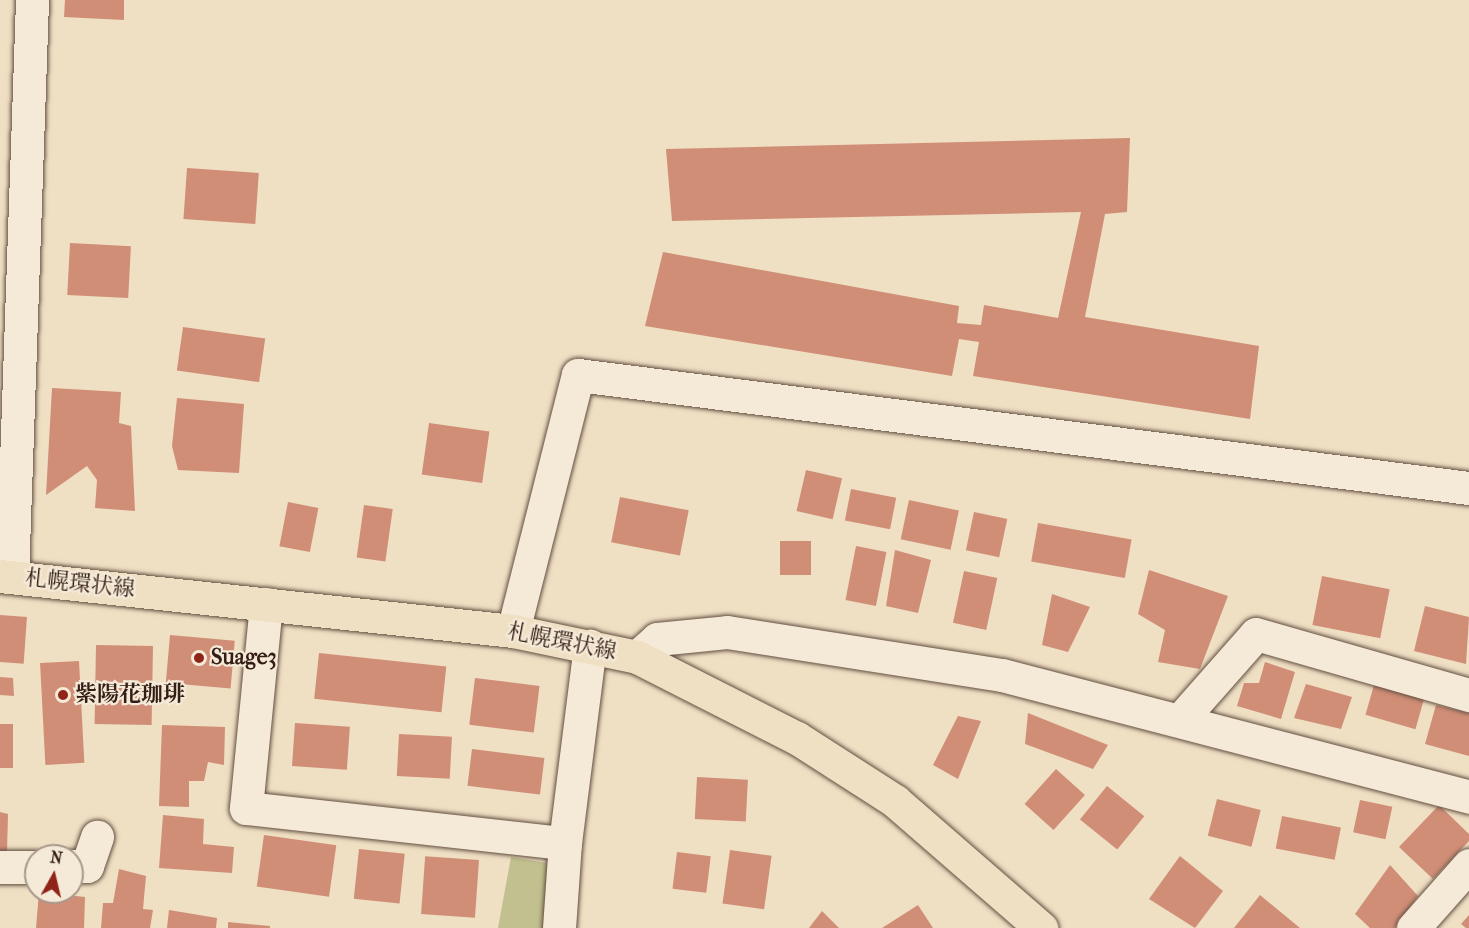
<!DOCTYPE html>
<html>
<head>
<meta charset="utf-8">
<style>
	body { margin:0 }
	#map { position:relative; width:1469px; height:928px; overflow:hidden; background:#efdfc3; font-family:"IM FELL French Canon","Noto Serif JP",serif }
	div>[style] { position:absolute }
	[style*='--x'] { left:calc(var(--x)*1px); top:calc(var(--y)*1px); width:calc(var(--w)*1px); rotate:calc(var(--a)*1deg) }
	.green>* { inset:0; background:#c1c08e }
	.building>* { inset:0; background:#d08e77; transform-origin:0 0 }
	.roads { filter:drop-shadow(0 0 2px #624e40) drop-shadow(0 0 2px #624e40) }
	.minor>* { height:33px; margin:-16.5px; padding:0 16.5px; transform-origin:16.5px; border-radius:16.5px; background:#f5ead8 }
	.primary>* { height:33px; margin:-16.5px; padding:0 16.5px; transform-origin:16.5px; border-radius:16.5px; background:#efdfc3 }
	.dots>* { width:16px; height:16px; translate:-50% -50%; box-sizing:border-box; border:3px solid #f5ead8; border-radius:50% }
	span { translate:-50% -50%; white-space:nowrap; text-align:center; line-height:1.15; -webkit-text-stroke:4.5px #f5ead8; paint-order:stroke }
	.street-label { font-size:22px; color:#331d14 }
	.poi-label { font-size:22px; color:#331d14; font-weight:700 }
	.left { translate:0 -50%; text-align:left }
	.north { position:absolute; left:24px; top:844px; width:60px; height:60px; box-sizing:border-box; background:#f5ead8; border:2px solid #a7988a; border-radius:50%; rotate:8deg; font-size:16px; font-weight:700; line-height:24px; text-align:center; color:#331d14 }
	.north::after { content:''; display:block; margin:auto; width:21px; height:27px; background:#8f2418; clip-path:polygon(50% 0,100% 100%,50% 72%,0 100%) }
</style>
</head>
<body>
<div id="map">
	<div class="green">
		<i style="clip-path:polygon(511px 857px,553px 864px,544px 928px,498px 928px)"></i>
	</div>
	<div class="building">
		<i style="clip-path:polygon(65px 0,124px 0,124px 20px,64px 17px)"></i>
		<i style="clip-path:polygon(1130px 138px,1127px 212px,1105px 214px,1085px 317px,1259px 346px,1250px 419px,973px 376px,979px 342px,959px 339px,952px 376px,645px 326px,663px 252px,959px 306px,957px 323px,981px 325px,984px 305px,1058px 318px,1081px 212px,672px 221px,666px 149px)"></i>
		<i style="left:187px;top:168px;width:72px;height:51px;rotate:4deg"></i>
		<i style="left:70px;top:243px;width:61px;height:52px;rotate:3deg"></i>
		<i style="left:183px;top:327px;width:83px;height:44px;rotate:8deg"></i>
		<i style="clip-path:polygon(52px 388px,121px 392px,119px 423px,131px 426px,135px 511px,95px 508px,97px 480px,87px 466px,46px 495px)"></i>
		<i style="clip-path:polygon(177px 398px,244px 404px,239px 473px,178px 470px,172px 446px)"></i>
		<i style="left:429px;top:423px;width:61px;height:52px;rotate:8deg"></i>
		<i style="left:806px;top:470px;width:37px;height:42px;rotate:13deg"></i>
		<i style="left:851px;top:489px;width:46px;height:32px;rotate:11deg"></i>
		<i style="left:620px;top:497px;width:70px;height:46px;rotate:11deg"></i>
		<i style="left:909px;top:500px;width:51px;height:40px;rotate:12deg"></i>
		<i style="left:288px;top:502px;width:31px;height:45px;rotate:11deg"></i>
		<i style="left:364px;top:505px;width:29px;height:53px;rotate:8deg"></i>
		<i style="left:974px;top:512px;width:34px;height:39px;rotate:12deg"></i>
		<i style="left:1038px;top:523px;width:95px;height:39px;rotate:10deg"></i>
		<i style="left:780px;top:541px;width:31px;height:34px"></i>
		<i style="left:856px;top:546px;width:31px;height:55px;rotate:11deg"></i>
		<i style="clip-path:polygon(895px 550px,931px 560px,918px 613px,886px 606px)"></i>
		<i style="clip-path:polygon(1149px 570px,1228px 596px,1200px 669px,1158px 662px,1165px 630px,1138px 614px)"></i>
		<i style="left:964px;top:571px;width:34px;height:53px;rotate:12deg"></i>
		<i style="left:1322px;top:576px;width:69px;height:50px;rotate:11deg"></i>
		<i style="clip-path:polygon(1052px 594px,1090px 607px,1068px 652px,1042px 645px)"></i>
		<i style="clip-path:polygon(1425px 606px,1469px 617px,1466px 664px,1414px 651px)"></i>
		<i style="left:0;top:615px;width:27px;height:47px;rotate:4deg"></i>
		<i style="left:170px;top:635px;width:65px;height:48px;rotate:5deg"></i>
		<i style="left:96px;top:645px;width:57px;height:79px;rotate:1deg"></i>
		<i style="left:319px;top:653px;width:128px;height:46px;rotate:6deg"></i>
		<i style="left:79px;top:661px;width:102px;height:39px;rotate:87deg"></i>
		<i style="clip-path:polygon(1265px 662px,1295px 672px,1281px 719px,1237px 706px,1244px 683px,1259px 683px)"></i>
		<i style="clip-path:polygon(0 677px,13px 678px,14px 696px,0 695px)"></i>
		<i style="left:475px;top:678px;width:65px;height:47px;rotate:7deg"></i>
		<i style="clip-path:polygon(1306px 684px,1352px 697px,1341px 729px,1294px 718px)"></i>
		<i style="left:1374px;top:685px;width:52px;height:31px;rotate:16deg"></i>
		<i style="clip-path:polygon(1436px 705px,1469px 713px,1469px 756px,1425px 744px)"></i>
		<i style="clip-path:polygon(1028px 713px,1108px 745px,1093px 769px,1025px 744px)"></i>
		<i style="clip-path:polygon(958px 716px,981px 721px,958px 779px,933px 765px)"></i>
		<i style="left:295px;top:723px;width:55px;height:43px;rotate:4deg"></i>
		<i style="left:0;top:724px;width:13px;height:44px"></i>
		<i style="clip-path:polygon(162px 725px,225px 727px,224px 765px,208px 762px,204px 781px,189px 781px,189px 807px,159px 806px)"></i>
		<i style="left:399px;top:734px;width:53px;height:42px;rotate:3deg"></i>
		<i style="left:472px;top:749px;width:73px;height:37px;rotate:7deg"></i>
		<i style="left:1056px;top:769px;width:39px;height:47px;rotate:42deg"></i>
		<i style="left:697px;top:777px;width:51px;height:42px;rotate:3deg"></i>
		<i style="left:1107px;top:786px;width:48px;height:43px;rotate:39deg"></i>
		<i style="left:1217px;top:799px;width:45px;height:38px;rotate:14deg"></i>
		<i style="left:1360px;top:800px;width:33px;height:33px;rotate:12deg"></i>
		<i style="clip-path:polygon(1439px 805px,1469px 834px,1469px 841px,1433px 879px,1399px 847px)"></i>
		<i style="clip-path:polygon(0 812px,8px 814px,7px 852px,0 851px)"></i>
		<i style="clip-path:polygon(163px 815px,204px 819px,203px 844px,234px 847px,232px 873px,159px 868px)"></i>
		<i style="left:1282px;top:816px;width:60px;height:33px;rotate:11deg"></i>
		<i style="left:264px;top:835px;width:73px;height:52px;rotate:8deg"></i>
		<i style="left:359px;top:849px;width:46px;height:50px;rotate:6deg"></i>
		<i style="left:730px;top:850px;width:42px;height:54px;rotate:8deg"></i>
		<i style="left:677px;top:852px;width:34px;height:37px;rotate:7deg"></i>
		<i style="clip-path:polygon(1180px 856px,1223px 891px,1195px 928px,1149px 899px)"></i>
		<i style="left:479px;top:860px;width:58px;height:54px;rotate:94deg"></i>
		<i style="clip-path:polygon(1390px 865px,1418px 896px,1395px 928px,1370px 928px,1355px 914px)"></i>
		<i style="clip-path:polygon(119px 869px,146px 876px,143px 909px,153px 910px,150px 928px,101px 928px,103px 903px,113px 903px)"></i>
		<i style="clip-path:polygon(39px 892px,85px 897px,84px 928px,36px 928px)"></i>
		<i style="clip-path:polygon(1260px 895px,1300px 928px,1234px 928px)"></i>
		<i style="clip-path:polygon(918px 905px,933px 928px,882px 928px)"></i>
		<i style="clip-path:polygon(169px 910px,217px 918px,216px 928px,167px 928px)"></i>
		<i style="clip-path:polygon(822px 911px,839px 928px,809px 928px)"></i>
		<i style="clip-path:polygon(1469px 915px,1469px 928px,1466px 928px,1461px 924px)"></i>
		<i style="clip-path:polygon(228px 922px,270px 926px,270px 928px,228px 928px)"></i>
	</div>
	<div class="roads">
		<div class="minor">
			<i style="--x:12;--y:577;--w:577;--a:-88.01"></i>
			<i style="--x:266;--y:604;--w:205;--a:95.6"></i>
			<i style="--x:246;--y:808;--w:321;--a:6.3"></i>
			<i style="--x:513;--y:631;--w:264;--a:-75.8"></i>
			<i style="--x:578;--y:375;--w:898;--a:7.23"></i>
			<i style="--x:637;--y:657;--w:27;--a:-42"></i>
			<i style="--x:657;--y:639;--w:70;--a:-5.7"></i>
			<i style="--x:727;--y:632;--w:278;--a:8.9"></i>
			<i style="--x:1002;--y:675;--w:483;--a:14.6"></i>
			<i style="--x:1181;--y:719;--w:113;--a:-48.6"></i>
			<i style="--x:1256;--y:634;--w:222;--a:16"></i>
			<i style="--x:72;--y:866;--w:15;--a:0"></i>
			<i style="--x:87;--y:866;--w:31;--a:-71"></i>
			<i style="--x:0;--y:867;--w:36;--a:0"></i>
			<i style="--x:559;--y:928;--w:85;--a:-86"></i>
			<i style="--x:565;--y:843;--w:199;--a:-82.8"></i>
			<i style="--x:1413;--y:928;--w:84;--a:-48.4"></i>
		</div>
		<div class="primary">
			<i style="--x:0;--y:576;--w:516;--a:6.12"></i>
			<i style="--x:513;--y:631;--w:127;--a:11.8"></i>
			<i style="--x:637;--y:657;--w:179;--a:26.9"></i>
			<i style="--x:797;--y:738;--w:117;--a:32.7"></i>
			<i style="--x:895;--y:801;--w:194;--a:41"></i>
		</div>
	</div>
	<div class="dots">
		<i style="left:199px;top:658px;background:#8f2418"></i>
		<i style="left:63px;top:695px;background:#8f2418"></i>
	</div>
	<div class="street-label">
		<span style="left:80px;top:584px;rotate:6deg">札幌環状線</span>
		<span style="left:562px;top:642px;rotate:11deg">札幌環状線</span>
	</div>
	<div class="poi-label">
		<span class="left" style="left:211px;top:658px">Suage3</span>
		<span class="left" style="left:75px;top:695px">紫陽花珈琲</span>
	</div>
	<div class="north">N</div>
</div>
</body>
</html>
